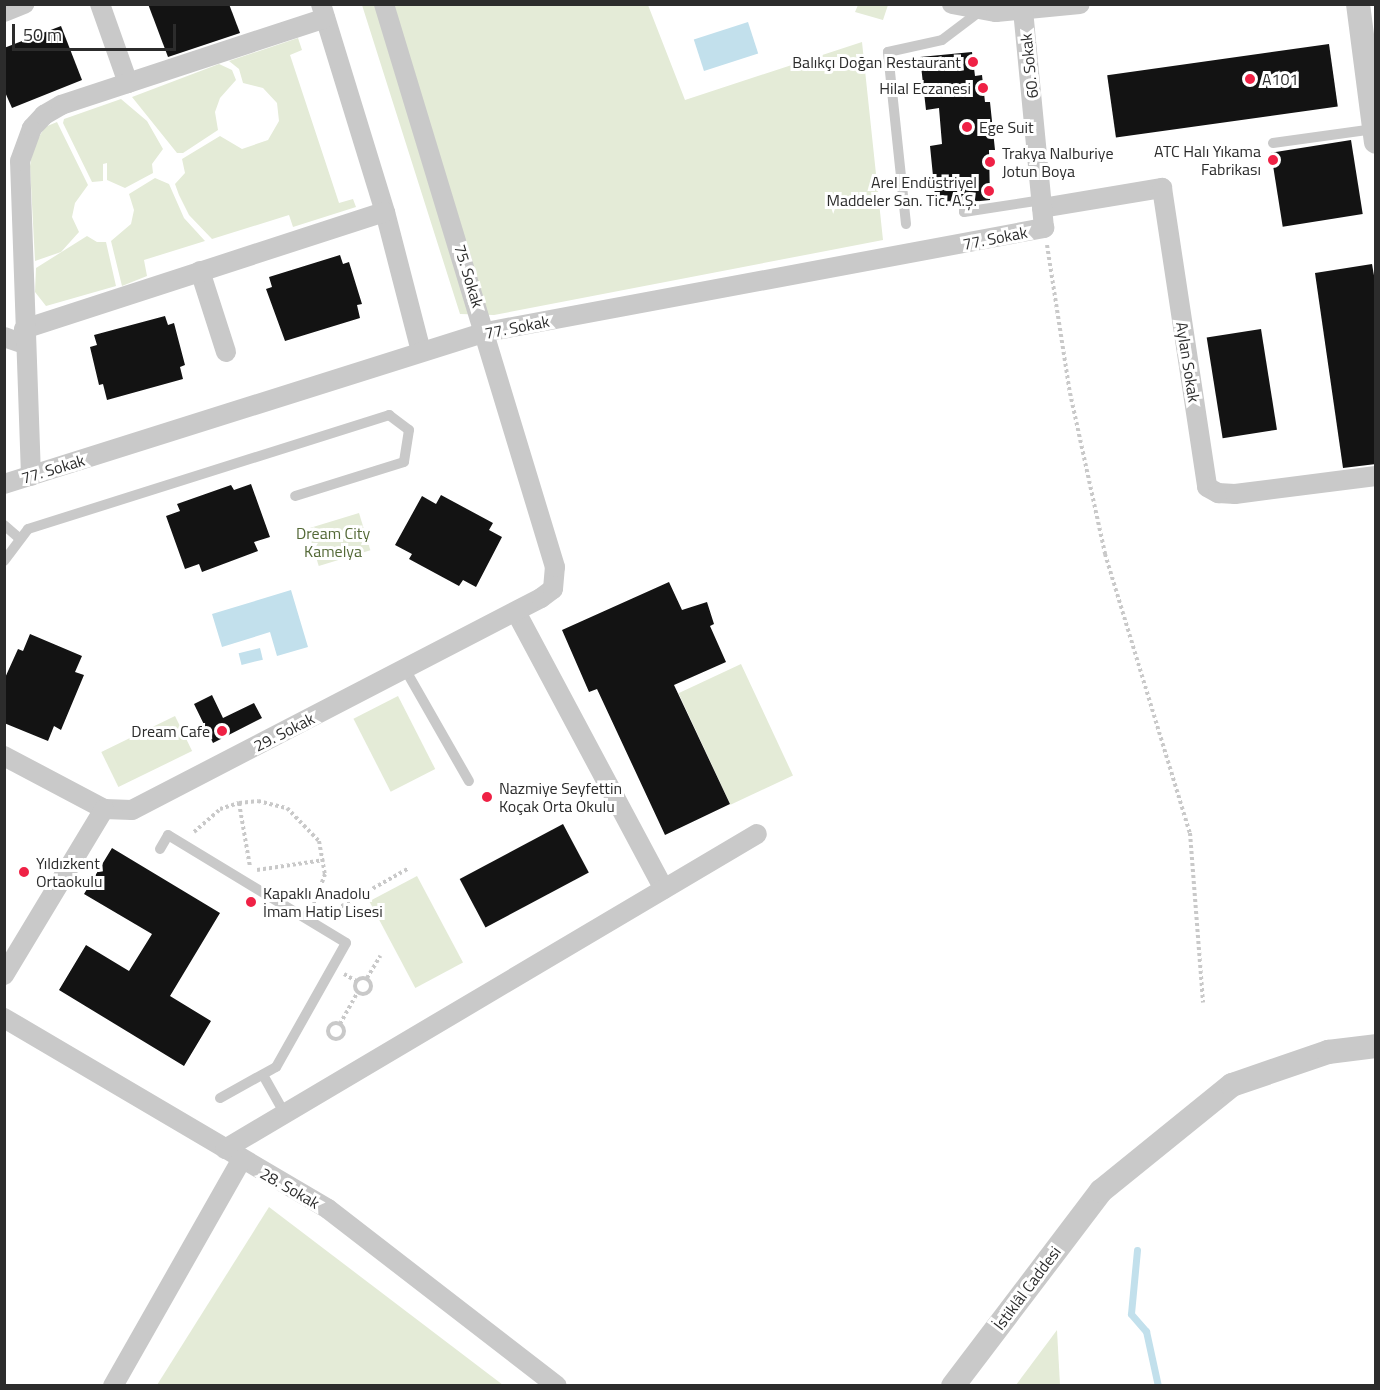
<!DOCTYPE html>
<html>
<head>
<meta charset="utf-8">
<style>
	body { margin:0 }
	#map { position:relative; width:1380px; height:1390px; overflow:hidden; background:#fff; font-family:"Titillium Web",sans-serif }
	div>[style] { position:absolute }
	[style*='--x'] { left:calc(var(--x)*1px); top:calc(var(--y)*1px); width:calc(var(--w)*1px); rotate:calc(var(--a)*1deg) }
	.green>* { inset:0; background:#e4ebd7; transform-origin:0 0 }
	.water>* { inset:0; background:#c2e0ec; transform-origin:0 0 }
	.stream>* { height:7px; margin:-3.5px; padding:0 3.5px; transform-origin:3.5px; border-radius:3.5px; background:#c2e0ec }
	.building>* { inset:0; background:#131313; transform-origin:0 0 }
	.path>* { height:4px; margin-top:-2px; transform-origin:0; background:repeating-linear-gradient(90deg,#c9c9c9 0 3px,transparent 0 6px) }
	.path>.ring { margin:-2px; padding:0; box-sizing:content-box; background:none; border:4px solid #c9c9c9; border-radius:50% }
	.service>* { height:10px; margin:-5px; padding:0 5px; transform-origin:5px; border-radius:5px; background:#c9c9c9 }
	.minor>* { height:20px; margin:-10px; padding:0 10px; transform-origin:10px; border-radius:10px; background:#c9c9c9 }
	.tertiary>* { height:24px; margin:-12px; padding:0 12px; transform-origin:12px; border-radius:12px; background:#c9c9c9 }
	.dots>* { width:16px; height:16px; translate:-50% -50%; box-sizing:border-box; border:3px solid #fff; border-radius:50% }
	span { translate:-50% -50%; white-space:nowrap; text-align:center; line-height:1.15; -webkit-text-stroke:6px #fff; paint-order:stroke }
	.poi-label { font-size:16px; color:#2c2c2c }
	.right { translate:-100% -50%; text-align:right }
	.left { translate:0 -50%; text-align:left }
	.street-label { font-size:16px; color:#2c2c2c }
	.park-label { font-size:16px; color:#546937 }
	.frame { position:absolute; inset:0; border:6px solid #2c2c2c; pointer-events:none }
	.scale { position:absolute; left:12px; top:24px; width:164px; height:27px; box-sizing:border-box; border:3px solid #2c2c2c; border-top:0; padding-left:8px; font-size:18px; line-height:21px; white-space:nowrap; color:#2c2c2c; -webkit-text-stroke:4px #fff; paint-order:stroke }
</style>
</head>
<body>
<div id="map">
	<div class="green">
		<i style="clip-path:polygon(362px 5px,648px 5px,685px 100px,862px 42px,883px 240px,494px 315px,460px 314px)"></i>
		<i style="clip-path:polygon(858px 5px,858px 4px,888px 5px,883px 20px,855px 12px)"></i>
		<i style="clip-path:polygon(298px 38px,302px 50px,290px 55px,339px 203px,353px 199px,356px 207px,293px 227px,289px 215px,212px 239px,189px 215px,179px 195px,175px 184px,185px 173px,182px 159px,220px 136px,242px 149px,268px 140px,279px 121px,277px 103px,263px 88px,243px 83px,239px 69px,229px 61px)"></i>
		<i style="clip-path:polygon(219px 64px,232px 70px,236px 80px,220px 98px,215px 112px,218px 130px,183px 153px,177px 153px,132px 97px)"></i>
		<i style="clip-path:polygon(121px 99px,147px 121px,163px 149px,152px 164px,153px 173px,125px 188px,107px 180px,107px 163px,103px 164px,103px 181px,92px 182px,63px 123px,64px 119px)"></i>
		<i style="clip-path:polygon(57px 122px,88px 185px,75px 203px,72px 217px,79px 232px,61px 252px,35px 261px,30px 166px,33px 147px,45px 127px)"></i>
		<i style="clip-path:polygon(155px 178px,169px 184px,184px 218px,205px 241px,144px 260px,147px 276px,122px 286px,111px 241px,131px 224px,134px 210px,129px 194px)"></i>
		<i style="clip-path:polygon(87px 236px,97px 242px,106px 242px,116px 286px,46px 306px,35px 292px,36px 268px)"></i>
		<i style="left:359px;top:513px;width:39px;height:54px;rotate:73deg"></i>
		<i style="left:741px;top:664px;width:123px;height:69px;rotate:65deg"></i>
		<i style="left:398px;top:696px;width:82px;height:50px;rotate:63deg"></i>
		<i style="left:175px;top:716px;width:39px;height:82px;rotate:64deg"></i>
		<i style="left:417px;top:876px;width:98px;height:54px;rotate:62deg"></i>
		<i style="clip-path:polygon(269px 1207px,503px 1385px,157px 1385px)"></i>
		<i style="clip-path:polygon(1057px 1330px,1060px 1385px,1016px 1385px)"></i>
	</div>
	<div class="water">
		<i style="left:748px;top:22px;width:33px;height:57px;rotate:72deg"></i>
		<i style="clip-path:polygon(291px 590px,308px 647px,277px 656px,270px 632px,222px 647px,212px 614px)"></i>
		<i style="left:260px;top:648px;width:12px;height:22px;rotate:76deg"></i>
	</div>
	<div class="stream">
		<i style="--x:1137;--y:1250;--w:64;--a:95.4"></i>
		<i style="--x:1131;--y:1314;--w:23;--a:49"></i>
		<i style="--x:1146;--y:1331;--w:56;--a:77.7"></i>
	</div>
	<div class="building">
		<i style="clip-path:polygon(148px 4px,229px 4px,240px 33px,168px 57px)"></i>
		<i style="clip-path:polygon(61px 26px,82px 80px,12px 108px,4px 90px,4px 48px)"></i>
		<i style="left:1329px;top:44px;width:63px;height:224px;rotate:82deg"></i>
		<i style="clip-path:polygon(972px 52px,975px 76px,982px 75px,985px 102px,990px 102px,995px 150px,989px 150px,990px 200px,971px 202px,963px 195px,957px 203px,936px 206px,930px 146px,942px 144px,939px 108px,926px 110px,920px 57px)"></i>
		<i style="left:1351px;top:140px;width:75px;height:81px;rotate:81deg"></i>
		<i style="clip-path:polygon(340px 255px,343px 264px,349px 262px,362px 304px,357px 305px,360px 318px,285px 341px,266px 289px,272px 287px,269px 277px)"></i>
		<i style="clip-path:polygon(1372px 264px,1376px 287px,1376px 464px,1343px 468px,1315px 273px)"></i>
		<i style="clip-path:polygon(165px 316px,168px 325px,174px 323px,185px 365px,180px 367px,183px 379px,107px 400px,103px 384px,99px 385px,90px 347px,97px 345px,94px 335px)"></i>
		<i style="left:1261px;top:329px;width:102px;height:55px;rotate:81deg"></i>
		<i style="clip-path:polygon(251px 484px,270px 537px,254px 542px,258px 551px,202px 572px,199px 564px,185px 569px,166px 516px,180px 511px,177px 504px,231px 485px,234px 490px)"></i>
		<i style="clip-path:polygon(441px 495px,493px 523px,489px 530px,502px 537px,476px 587px,463px 580px,459px 586px,409px 559px,412px 554px,395px 545px,422px 496px,436px 504px)"></i>
		<i style="clip-path:polygon(669px 582px,682px 610px,707px 602px,714px 624px,710px 626px,726px 662px,674px 685px,730px 804px,665px 835px,597px 689px,589px 692px,562px 630px)"></i>
		<i style="clip-path:polygon(30px 634px,82px 656px,75px 672px,84px 675px,61px 730px,54px 726px,48px 741px,4px 723px,4px 680px,18px 649px,23px 651px)"></i>
		<i style="clip-path:polygon(212px 695px,223px 718px,254px 703px,262px 718px,213px 743px,194px 704px)"></i>
		<i style="left:563px;top:824px;width:55px;height:117px;rotate:62deg"></i>
		<i style="clip-path:polygon(112px 848px,220px 913px,170px 996px,211px 1021px,184px 1066px,59px 990px,86px 945px,129px 971px,152px 934px,84px 894px)"></i>
	</div>
	<div class="path">
		<i style="--x:1047;--y:245;--w:150;--a:81.2"></i>
		<i style="--x:1070;--y:393;--w:165;--a:77.7"></i>
		<i style="--x:1105;--y:554;--w:292;--a:73.1"></i>
		<i style="--x:1190;--y:833;--w:170;--a:85.6"></i>
		<i style="--x:239;--y:803;--w:65;--a:80.2"></i>
		<i style="--x:194;--y:832;--w:35;--a:-41"></i>
		<i style="--x:220;--y:809;--w:20;--a:-18"></i>
		<i style="--x:239;--y:803;--w:19;--a:-6"></i>
		<i style="--x:258;--y:801;--w:30;--a:14"></i>
		<i style="--x:287;--y:808;--w:46;--a:45.9"></i>
		<i style="--x:319;--y:841;--w:34;--a:80"></i>
		<i style="--x:325;--y:874;--w:33;--a:110"></i>
		<i style="--x:257;--y:870;--w:68;--a:-8.5"></i>
		<i style="--x:326;--y:915;--w:95;--a:-29.5"></i>
		<i style="--x:344;--y:974;--w:14;--a:30"></i>
		<i class="ring" style="left:355px;top:978px;width:12px;height:12px"></i>
		<i style="--x:367;--y:978;--w:26;--a:-59"></i>
		<i class="ring" style="left:328px;top:1023px;width:12px;height:12px"></i>
		<i style="--x:340;--y:1024;--w:37;--a:-61"></i>
	</div>
	<div class="service">
		<i style="--x:1273;--y:143;--w:102;--a:-7.9"></i>
		<i style="--x:964;--y:202;--w:10;--a:90"></i>
		<i style="--x:964;--y:212;--w:79;--a:-8.7"></i>
		<i style="--x:906;--y:224;--w:173;--a:-96"></i>
		<i style="--x:888;--y:52;--w:55;--a:-12.5"></i>
		<i style="--x:942;--y:40;--w:46;--a:-37.1"></i>
		<i style="--x:4;--y:525;--w:21;--a:41"></i>
		<i style="--x:4;--y:561;--w:40;--a:-53"></i>
		<i style="--x:28;--y:529;--w:379;--a:-17.5"></i>
		<i style="--x:389;--y:415;--w:25;--a:37"></i>
		<i style="--x:409;--y:430;--w:32;--a:99"></i>
		<i style="--x:404;--y:462;--w:114;--a:162.7"></i>
		<i style="--x:405;--y:669;--w:129;--a:60.3"></i>
		<i style="--x:160;--y:849;--w:16;--a:-60"></i>
		<i style="--x:168;--y:835;--w:208;--a:31.2"></i>
		<i style="--x:346;--y:943;--w:142;--a:119.4"></i>
		<i style="--x:276;--y:1067;--w:64;--a:151"></i>
		<i style="--x:263;--y:1075;--w:45;--a:60.6"></i>
	</div>
	<div class="minor">
		<i style="--x:100;--y:4;--w:84;--a:70.5"></i>
		<i style="--x:321;--y:4;--w:218;--a:72.9"></i>
		<i style="--x:385;--y:212;--w:144;--a:75.5"></i>
		<i style="--x:952;--y:4;--w:45;--a:10.3"></i>
		<i style="--x:996;--y:12;--w:84;--a:-5.4"></i>
		<i style="--x:4;--y:12;--w:22;--a:-22"></i>
		<i style="--x:1042;--y:208;--w:122;--a:-9.5"></i>
		<i style="--x:1162;--y:188;--w:302;--a:81.4"></i>
		<i style="--x:1207;--y:487;--w:13;--a:29"></i>
		<i style="--x:1218;--y:493;--w:17;--a:3"></i>
		<i style="--x:1235;--y:494;--w:142;--a:-7.3"></i>
		<i style="--x:200;--y:271;--w:85;--a:72.2"></i>
		<i style="--x:24;--y:329;--w:379;--a:-18"></i>
		<i style="--x:4;--y:337;--w:21;--a:19"></i>
		<i style="--x:31;--y:476;--w:315;--a:-92"></i>
		<i style="--x:20;--y:161;--w:35;--a:-70"></i>
		<i style="--x:32;--y:128;--w:18;--a:-47"></i>
		<i style="--x:44;--y:115;--w:20;--a:-30"></i>
		<i style="--x:61;--y:105;--w:278;--a:-18.2"></i>
		<i style="--x:4;--y:484;--w:505;--a:-17.5"></i>
		<i style="--x:486;--y:332;--w:568;--a:-10.56"></i>
		<i style="--x:1044;--y:228;--w:218;--a:-95.5"></i>
		<i style="--x:516;--y:612;--w:314;--a:61.9"></i>
		<i style="--x:4;--y:756;--w:113;--a:27.9"></i>
		<i style="--x:104;--y:809;--w:28;--a:2"></i>
		<i style="--x:132;--y:810;--w:461;--a:-27.4"></i>
		<i style="--x:541;--y:598;--w:15;--a:-37"></i>
		<i style="--x:553;--y:589;--w:22;--a:-85"></i>
		<i style="--x:555;--y:567;--w:588;--a:-106.9"></i>
		<i style="--x:4;--y:975;--w:194;--a:-58.9"></i>
		<i style="--x:4;--y:1018;--w:376;--a:30.5"></i>
		<i style="--x:328;--y:1209;--w:289;--a:37.7"></i>
		<i style="--x:225;--y:1149;--w:618;--a:-30.63"></i>
		<i style="--x:113;--y:1386;--w:261;--a:-60.4"></i>
	</div>
	<div class="tertiary">
		<i style="--x:1358;--y:4;--w:139;--a:82.6"></i>
		<i style="--x:953;--y:1386;--w:245;--a:-52.8"></i>
		<i style="--x:1101;--y:1191;--w:169;--a:-39"></i>
		<i style="--x:1232;--y:1085;--w:102;--a:-19"></i>
		<i style="--x:1328;--y:1052;--w:48;--a:-7.1"></i>
	</div>
	<div class="dots">
		<i style="left:973px;top:62px;background:#ef2145"></i>
		<i style="left:1250px;top:79px;background:#ef2145"></i>
		<i style="left:983px;top:88px;background:#ef2145"></i>
		<i style="left:967px;top:127px;background:#ef2145"></i>
		<i style="left:1273px;top:160px;background:#ef2145"></i>
		<i style="left:990px;top:162px;background:#ef2145"></i>
		<i style="left:989px;top:191px;background:#ef2145"></i>
		<i style="left:222px;top:731px;background:#ef2145"></i>
		<i style="left:487px;top:797px;background:#ef2145"></i>
		<i style="left:24px;top:872px;background:#ef2145"></i>
		<i style="left:251px;top:902px;background:#ef2145"></i>
	</div>
	<div class="poi-label">
		<span class="right" style="left:961px;top:62px">Balıkçı Doğan Restaurant</span>
		<span class="left" style="left:1262px;top:79px">A101</span>
		<span class="right" style="left:971px;top:88px">Hilal Eczanesi</span>
		<span class="left" style="left:979px;top:127px">Ege Suit</span>
		<span class="right" style="left:1261px;top:160px">ATC Halı Yıkama<br>Fabrikası</span>
		<span class="left" style="left:1002px;top:162px">Trakya Nalburiye<br>Jotun Boya</span>
		<span class="right" style="left:977px;top:191px">Arel Endüstriyel<br>Maddeler San. Tic. A.Ş.</span>
		<span class="right" style="left:210px;top:731px">Dream Cafe</span>
		<span class="left" style="left:499px;top:797px">Nazmiye Seyfettin<br>Koçak Orta Okulu</span>
		<span class="left" style="left:36px;top:872px">Yıldızkent<br>Ortaokulu</span>
		<span class="left" style="left:263px;top:902px">Kapaklı Anadolu<br>İmam Hatip Lisesi</span>
	</div>
	<div class="street-label">
		<span style="left:1029px;top:66px;rotate:-96deg">60. Sokak</span>
		<span style="left:995px;top:238px;rotate:-11deg">77. Sokak</span>
		<span style="left:469px;top:276px;rotate:73deg">75. Sokak</span>
		<span style="left:517px;top:327px;rotate:-11deg">77. Sokak</span>
		<span style="left:1188px;top:362px;rotate:81deg">Aylan Sokak</span>
		<span style="left:53px;top:469px;rotate:-17deg">77. Sokak</span>
		<span style="left:284px;top:732px;rotate:-27deg">29. Sokak</span>
		<span style="left:290px;top:1188px;rotate:30deg">28. Sokak</span>
		<span style="left:1027px;top:1288px;rotate:-53deg">İstiklâl Caddesi</span>
	</div>
	<div class="park-label">
		<span style="left:333px;top:542px">Dream City<br>Kamelya</span>
	</div>
	<div class="frame"></div>
	<div class="scale">50 m</div>
</div>
</body>
</html>
